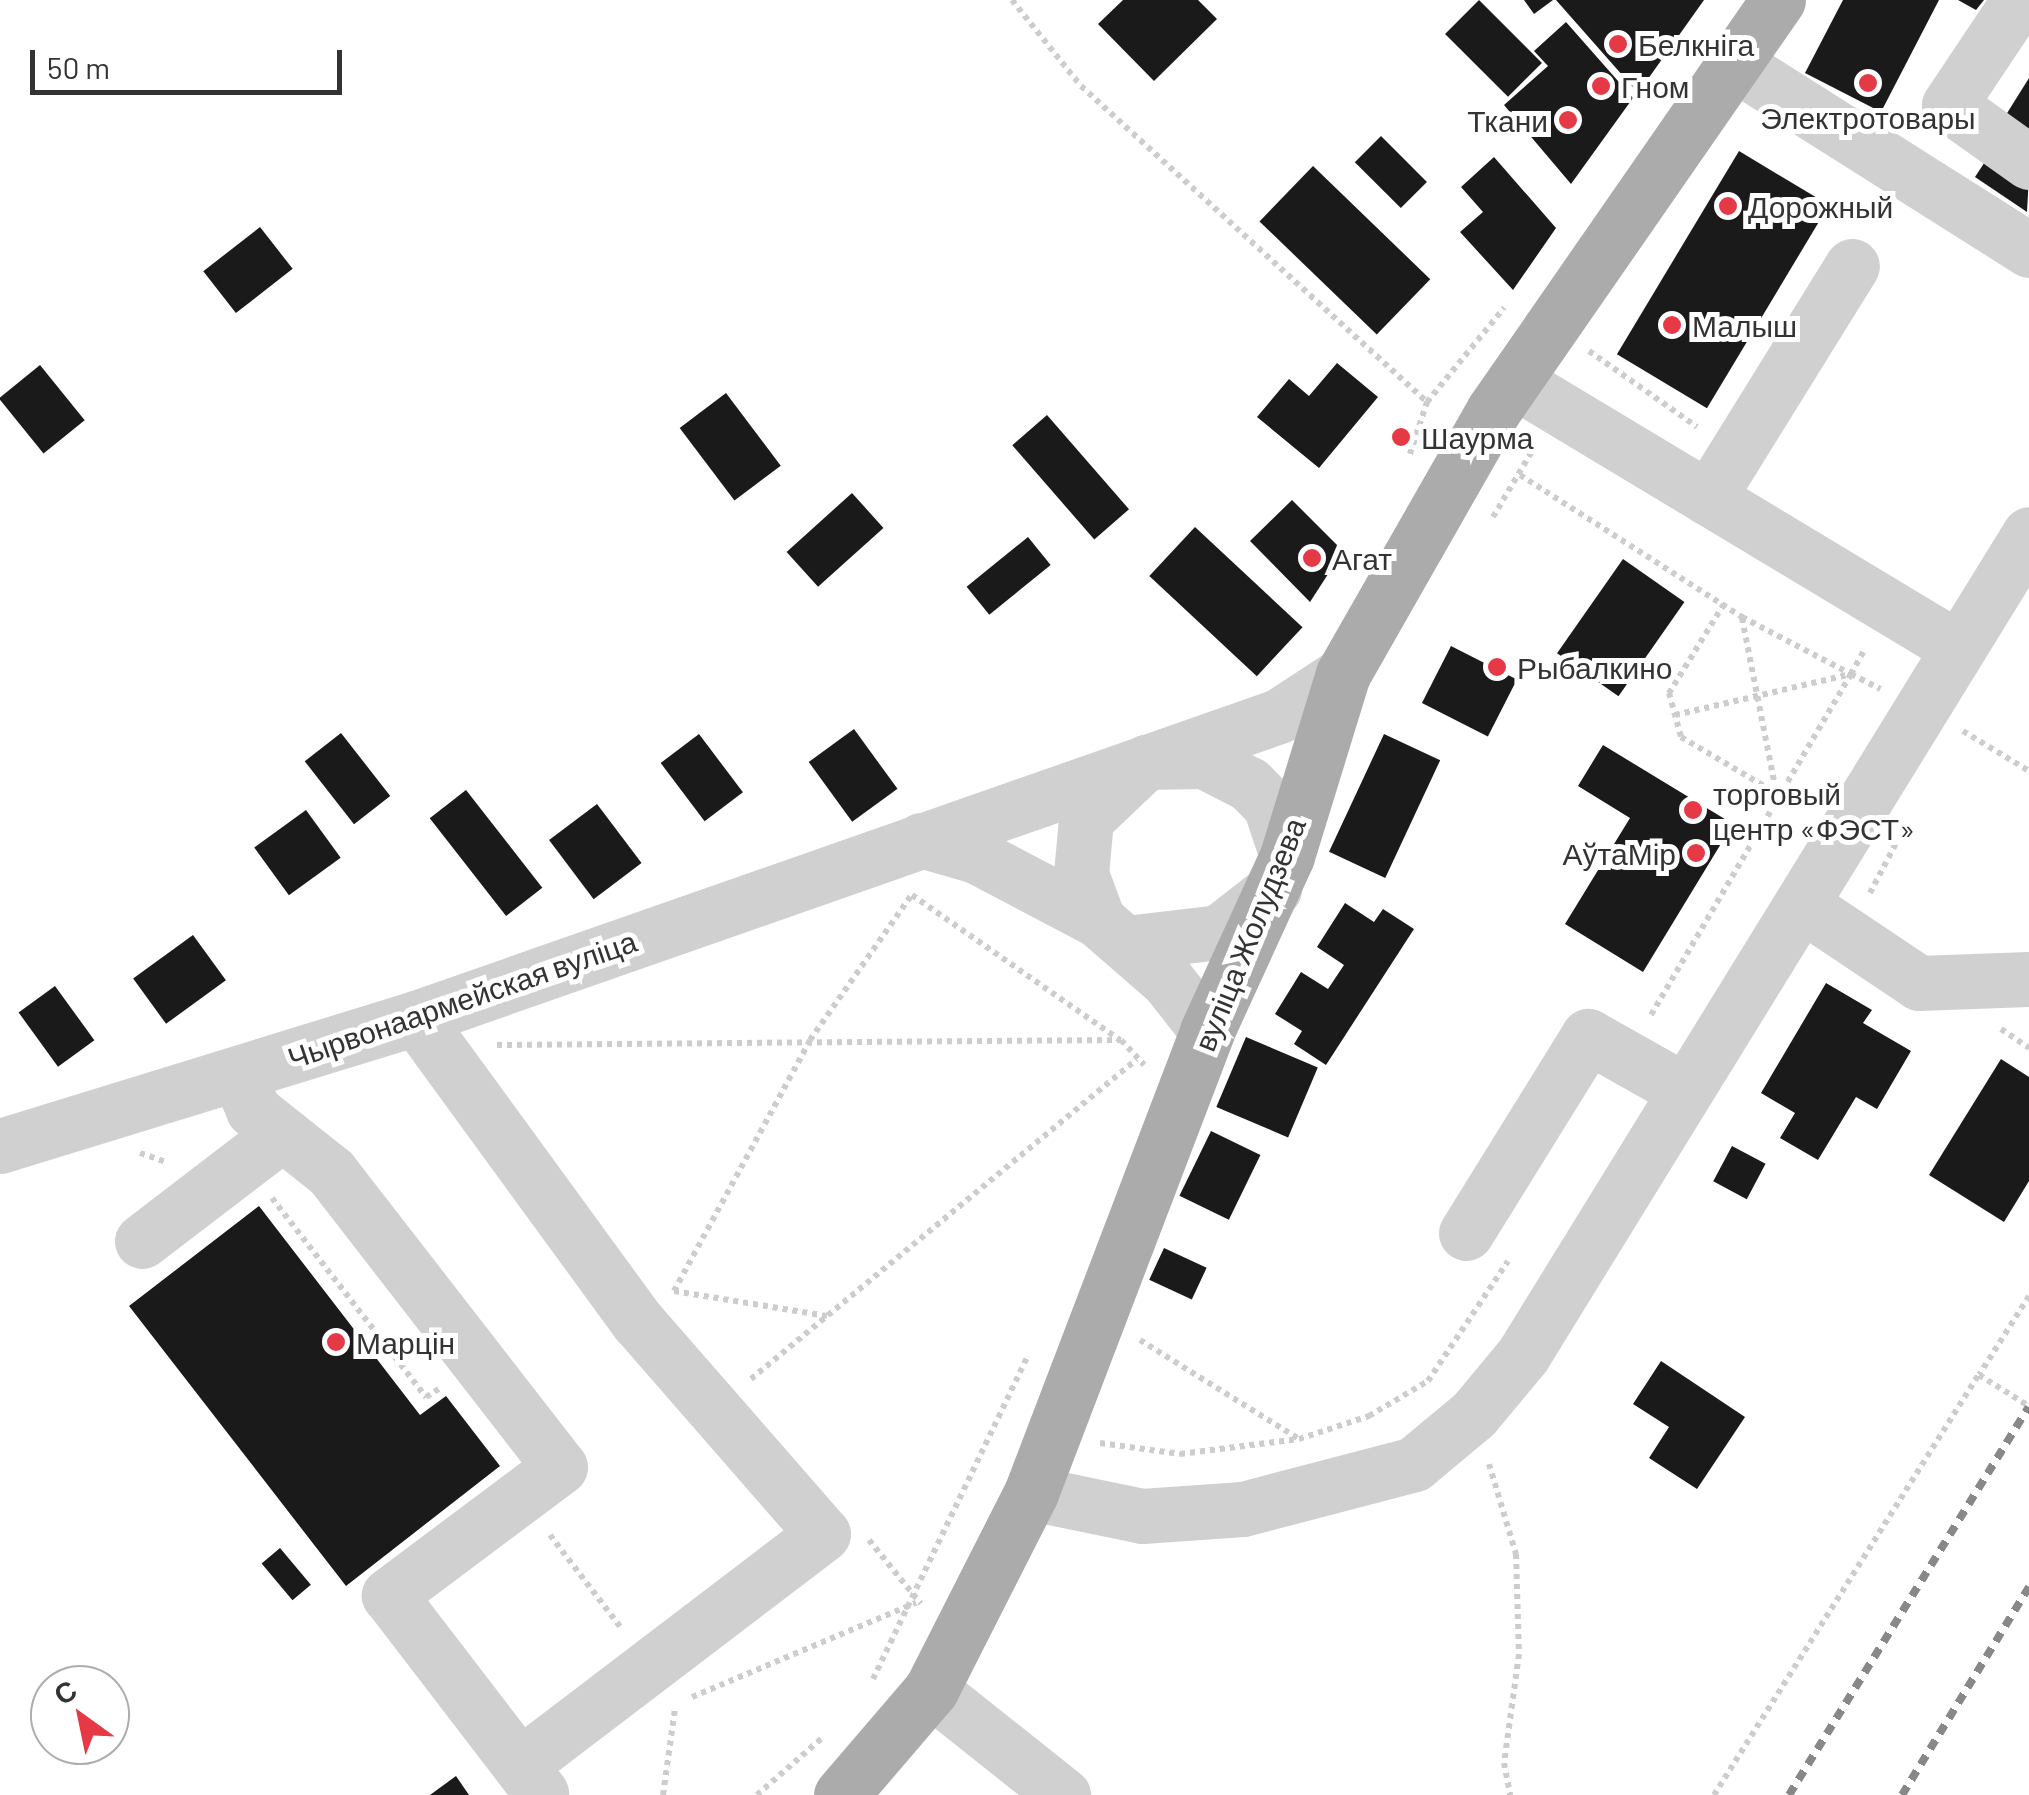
<!DOCTYPE html>
<html>
<head>
<meta charset="utf-8">
<style>
	body { margin:0 }
	#map { position:relative; width:2029px; height:1795px; overflow:hidden; background:#fff; font-family:Barlow,sans-serif }
	div>[style] { position:absolute }
	[style*='--x'] { left:calc(var(--x)*1px); top:calc(var(--y)*1px); width:calc(var(--w)*1px); rotate:calc(var(--a)*1deg) }
	.building>* { inset:0; background:#1a1a1a; transform-origin:0 0 }
	.path>* { height:6px; margin-top:-3px; transform-origin:0; background:repeating-linear-gradient(90deg,#cdcdcd 0 5px,transparent 0 10px) }
	.minor>* { height:55px; margin:-27.5px; padding:0 27.5px; transform-origin:27.5px; border-radius:27.5px; background:#d0d0d0 }
	.major>* { height:55px; margin:-27.5px; padding:0 27.5px; transform-origin:27.5px; border-radius:27.5px; background:#ababab }
	.rail>* { height:8px; margin-top:-4px; transform-origin:0; background:repeating-linear-gradient(90deg,#888 0 10px,transparent 0 18px) }
	.dots>* { width:28px; height:28px; translate:-50% -50%; box-sizing:border-box; border:5px solid #fff; border-radius:50% }
	span { translate:-50% -50%; white-space:nowrap; text-align:center; line-height:1.15; -webkit-text-stroke:10px #fff; paint-order:stroke }
	.poi-label { font-size:30px; color:#333 }
	.left { translate:0 -50%; text-align:left }
	.right { translate:-100% -50%; text-align:right }
	.street-label { font-size:30px; color:#333 }
	.north { position:absolute; left:30px; top:1665px; width:100px; height:100px; box-sizing:border-box; background:#fff; border:2px solid #adadad; border-radius:50%; rotate:327deg; font-size:28px; font-weight:700; line-height:40px; text-align:center; color:#333 }
	.north::after { content:''; display:block; margin:auto; width:35px; height:45px; background:#e63946; clip-path:polygon(50% 0,100% 100%,50% 72%,0 100%) }
	.scale { position:absolute; left:30px; top:50px; width:312px; height:45px; box-sizing:border-box; border:5px solid #333; border-top:0; padding-left:12px; font-size:30px; line-height:35px; white-space:nowrap; color:#333; -webkit-text-stroke:8px #fff; paint-order:stroke }
</style>
</head>
<body>
<div id="map">
	<div class="building">
		<i style="clip-path:polygon(1123px 0,1198px 0,1217px 19px,1154px 81px,1098px 24px)"></i>
		<i style="left:1479px;top:0;width:89px;height:48px;rotate:45deg"></i>
		<i style="clip-path:polygon(1524px 0,1553px 0,1534px 14px)"></i>
		<i style="clip-path:polygon(1556px 0,1704px 0,1638px 93px)"></i>
		<i style="clip-path:polygon(1843px 0,1939px 0,1881px 112px,1805px 73px)"></i>
		<i style="clip-path:polygon(1958px 0,1984px 0,1976px 10px)"></i>
		<i style="clip-path:polygon(1566px 22px,1633px 98px,1571px 184px,1504px 105px,1548px 66px,1534px 51px)"></i>
		<i style="clip-path:polygon(2029px 78px,2029px 145px,1999px 126px)"></i>
		<i style="left:1381px;top:136px;width:65px;height:37px;rotate:45deg"></i>
		<i style="left:1739px;top:151px;width:105px;height:237px;rotate:31deg"></i>
		<i style="clip-path:polygon(1992px 151px,2029px 175px,2027px 212px,1975px 177px)"></i>
		<i style="clip-path:polygon(1494px 157px,1556px 228px,1513px 290px,1460px 232px,1483px 212px,1461px 187px)"></i>
		<i style="left:1313px;top:166px;width:163px;height:77px;rotate:44deg"></i>
		<i style="left:260px;top:227px;width:53px;height:72px;rotate:52deg"></i>
		<i style="clip-path:polygon(1337px 363px,1378px 397px,1319px 468px,1257px 417px,1289px 379px,1309px 396px)"></i>
		<i style="left:40px;top:365px;width:71px;height:53px;rotate:51deg"></i>
		<i style="left:726px;top:393px;width:91px;height:58px;rotate:53deg"></i>
		<i style="left:1047px;top:415px;width:125px;height:46px;rotate:49deg"></i>
		<i style="left:852px;top:493px;width:47px;height:88px;rotate:48deg"></i>
		<i style="clip-path:polygon(1292px 500px,1343px 551px,1310px 602px,1250px 541px)"></i>
		<i style="left:1195px;top:527px;width:147px;height:67px;rotate:43deg"></i>
		<i style="left:1028px;top:537px;width:36px;height:79px;rotate:51deg"></i>
		<i style="left:1623px;top:559px;width:75px;height:115px;rotate:35deg"></i>
		<i style="left:1451px;top:646px;width:74px;height:64px;rotate:27deg"></i>
		<i style="left:854px;top:729px;width:74px;height:56px;rotate:54deg"></i>
		<i style="left:341px;top:733px;width:80px;height:46px;rotate:52deg"></i>
		<i style="left:699px;top:734px;width:73px;height:48px;rotate:53deg"></i>
		<i style="left:1384px;top:734px;width:62px;height:130px;rotate:25deg"></i>
		<i style="clip-path:polygon(1603px 745px,1733px 824px,1643px 972px,1565px 924px,1630px 818px,1578px 786px)"></i>
		<i style="left:466px;top:790px;width:124px;height:46px;rotate:52deg"></i>
		<i style="left:597px;top:804px;width:74px;height:60px;rotate:53deg"></i>
		<i style="left:306px;top:810px;width:59px;height:64px;rotate:54deg"></i>
		<i style="clip-path:polygon(1345px 903px,1374px 922px,1383px 909px,1414px 929px,1326px 1065px,1294px 1044px,1302px 1031px,1275px 1014px,1301px 972px,1328px 989px,1344px 965px,1317px 947px)"></i>
		<i style="left:193px;top:935px;width:56px;height:74px;rotate:54deg"></i>
		<i style="clip-path:polygon(1826px 983px,1872px 1010px,1863px 1023px,1911px 1051px,1877px 1109px,1856px 1097px,1818px 1160px,1780px 1138px,1795px 1113px,1761px 1093px)"></i>
		<i style="left:55px;top:986px;width:67px;height:45px;rotate:54deg"></i>
		<i style="left:1246px;top:1037px;width:78px;height:76px;rotate:23deg"></i>
		<i style="clip-path:polygon(2001px 1059px,2029px 1077px,2029px 1181px,2004px 1222px,1929px 1175px)"></i>
		<i style="left:1211px;top:1131px;width:55px;height:72px;rotate:26deg"></i>
		<i style="left:1732px;top:1146px;width:38px;height:40px;rotate:28deg"></i>
		<i style="clip-path:polygon(259px 1206px,420px 1415px,446px 1396px,500px 1466px,346px 1586px,129px 1306px)"></i>
		<i style="left:1164px;top:1248px;width:47px;height:35px;rotate:25deg"></i>
		<i style="clip-path:polygon(1661px 1361px,1745px 1417px,1697px 1489px,1649px 1458px,1669px 1427px,1633px 1404px)"></i>
		<i style="left:280px;top:1548px;width:48px;height:24px;rotate:50deg"></i>
		<i style="clip-path:polygon(456px 1776px,469px 1795px,430px 1795px)"></i>
	</div>
	<div class="path">
		<i style="--x:1012;--y:0;--w:110;--a:51.3"></i>
		<i style="--x:1081;--y:86;--w:469;--a:42.4"></i>
		<i style="--x:1589;--y:351;--w:132;--a:35.1"></i>
		<i style="--x:1410;--y:454;--w:55;--a:-71.9"></i>
		<i style="--x:1427;--y:402;--w:122;--a:-50.7"></i>
		<i style="--x:1520;--y:475;--w:264;--a:32.6"></i>
		<i style="--x:1742;--y:617;--w:123;--a:27.6"></i>
		<i style="--x:1851;--y:674;--w:397;--a:120.4"></i>
		<i style="--x:1493;--y:517;--w:82;--a:-59.4"></i>
		<i style="--x:1724;--y:604;--w:105;--a:121.7"></i>
		<i style="--x:1669;--y:693;--w:46;--a:74.7"></i>
		<i style="--x:1681;--y:737;--w:110;--a:30.5"></i>
		<i style="--x:1742;--y:618;--w:177;--a:78.9"></i>
		<i style="--x:1851;--y:674;--w:29;--a:-61"></i>
		<i style="--x:1675;--y:715;--w:181;--a:-13.1"></i>
		<i style="--x:1851;--y:674;--w:33;--a:27"></i>
		<i style="--x:1963;--y:731;--w:77;--a:31.2"></i>
		<i style="--x:1870;--y:893;--w:56;--a:-62.5"></i>
		<i style="--x:912;--y:895;--w:254;--a:34.9"></i>
		<i style="--x:2001;--y:1029;--w:34;--a:34"></i>
		<i style="--x:497;--y:1045;--w:624;--a:-0.46"></i>
		<i style="--x:1121;--y:1040;--w:34;--a:47"></i>
		<i style="--x:140;--y:1153;--w:28;--a:19"></i>
		<i style="--x:272;--y:1198;--w:252;--a:52.3"></i>
		<i style="--x:426;--y:1397;--w:15;--a:-32"></i>
		<i style="--x:2029;--y:1296;--w:93;--a:122.3"></i>
		<i style="--x:1979;--y:1375;--w:59;--a:31.8"></i>
		<i style="--x:827;--y:1316;--w:155;--a:-170.7"></i>
		<i style="--x:674;--y:1291;--w:285;--a:-61.5"></i>
		<i style="--x:810;--y:1040;--w:176;--a:-55"></i>
		<i style="--x:1140;--y:1340;--w:187;--a:31.9"></i>
		<i style="--x:751;--y:1379;--w:501;--a:-39.66"></i>
		<i style="--x:1100;--y:1443;--w:81;--a:7.8"></i>
		<i style="--x:1180;--y:1454;--w:120;--a:-7.2"></i>
		<i style="--x:1299;--y:1439;--w:74;--a:-18.2"></i>
		<i style="--x:1369;--y:1416;--w:69;--a:-30.7"></i>
		<i style="--x:1428;--y:1381;--w:144;--a:-56.3"></i>
		<i style="--x:1489;--y:1464;--w:94;--a:73.3"></i>
		<i style="--x:1516;--y:1554;--w:100;--a:88.3"></i>
		<i style="--x:1519;--y:1654;--w:110;--a:97.8"></i>
		<i style="--x:1504;--y:1763;--w:33;--a:79"></i>
		<i style="--x:550;--y:1535;--w:117;--a:52.6"></i>
		<i style="--x:869;--y:1540;--w:82;--a:50.9"></i>
		<i style="--x:873;--y:1679;--w:357;--a:-64.4"></i>
		<i style="--x:692;--y:1697;--w:243;--a:-22.8"></i>
		<i style="--x:663;--y:1795;--w:88;--a:-82.1"></i>
		<i style="--x:757;--y:1795;--w:88;--a:-41.3"></i>
		<i style="--x:1714;--y:1795;--w:497;--a:-57.8"></i>
	</div>
	<div class="minor">
		<i style="--x:2015;--y:6;--w:119;--a:123.7"></i>
		<i style="--x:1949;--y:105;--w:98;--a:35.5"></i>
		<i style="--x:1735;--y:64;--w:348;--a:32.3"></i>
		<i style="--x:1514;--y:381;--w:518;--a:31.02"></i>
		<i style="--x:1708;--y:498;--w:273;--a:-58.2"></i>
		<i style="--x:921;--y:840;--w:57;--a:16.2"></i>
		<i style="--x:976;--y:856;--w:138;--a:27.7"></i>
		<i style="--x:1098;--y:920;--w:93;--a:41.1"></i>
		<i style="--x:1168;--y:981;--w:63;--a:52"></i>
		<i style="--x:1804;--y:906;--w:138;--a:33.8"></i>
		<i style="--x:1919;--y:983;--w:110;--a:-2.1"></i>
		<i style="--x:1098;--y:920;--w:49;--a:-110.3"></i>
		<i style="--x:1081;--y:874;--w:55;--a:-84.8"></i>
		<i style="--x:1086;--y:819;--w:83;--a:-43.5"></i>
		<i style="--x:1146;--y:762;--w:58;--a:-1"></i>
		<i style="--x:1204;--y:761;--w:51;--a:27.1"></i>
		<i style="--x:1249;--y:784;--w:30;--a:45"></i>
		<i style="--x:1270;--y:805;--w:54;--a:71.6"></i>
		<i style="--x:1126;--y:943;--w:94;--a:-6.7"></i>
		<i style="--x:1219;--y:932;--w:70;--a:-38"></i>
		<i style="--x:416;--y:1018;--w:376;--a:53.9"></i>
		<i style="--x:638;--y:1322;--w:281;--a:48.9"></i>
		<i style="--x:823;--y:1534;--w:381;--a:142.7"></i>
		<i style="--x:238;--y:1074;--w:39;--a:67"></i>
		<i style="--x:253;--y:1110;--w:100;--a:38.5"></i>
		<i style="--x:331;--y:1172;--w:373;--a:52.2"></i>
		<i style="--x:560;--y:1467;--w:214;--a:143.2"></i>
		<i style="--x:389;--y:1595;--w:250;--a:52.5"></i>
		<i style="--x:0;--y:1146;--w:435;--a:-17.1"></i>
		<i style="--x:416;--y:1018;--w:914;--a:-19.29"></i>
		<i style="--x:1279;--y:716;--w:77;--a:-33.3"></i>
		<i style="--x:1466;--y:1233;--w:232;--a:-58.2"></i>
		<i style="--x:1588;--y:1036;--w:110;--a:29.4"></i>
		<i style="--x:142;--y:1241;--w:171;--a:-37.4"></i>
		<i style="--x:1031;--y:1493;--w:113;--a:11.7"></i>
		<i style="--x:1142;--y:1516;--w:101;--a:-4"></i>
		<i style="--x:1243;--y:1509;--w:177;--a:-14.7"></i>
		<i style="--x:1414;--y:1464;--w:78;--a:-39.8"></i>
		<i style="--x:1474;--y:1414;--w:77;--a:-50.3"></i>
		<i style="--x:1523;--y:1355;--w:964;--a:-58.35"></i>
		<i style="--x:931;--y:1690;--w:169;--a:38.5"></i>
	</div>
	<div class="major">
		<i style="--x:841;--y:1795;--w:138;--a:-49.4"></i>
		<i style="--x:931;--y:1690;--w:221;--a:-63.1"></i>
		<i style="--x:1031;--y:1493;--w:494;--a:-69.1"></i>
		<i style="--x:1207;--y:1031;--w:192;--a:-65.4"></i>
		<i style="--x:1287;--y:856;--w:190;--a:-72.9"></i>
		<i style="--x:1343;--y:674;--w:303;--a:-60.3"></i>
		<i style="--x:1493;--y:411;--w:500;--a:-55.26"></i>
	</div>
	<div class="rail">
		<i style="--x:1789;--y:1795;--w:456;--a:-58.3"></i>
		<i style="--x:1902;--y:1795;--w:244;--a:-58.6"></i>
	</div>
	<div class="dots">
		<i style="left:1618px;top:44px;background:#e63946"></i>
		<i style="left:1868px;top:83px;background:#e63946"></i>
		<i style="left:1601px;top:86px;background:#e63946"></i>
		<i style="left:1568px;top:120px;background:#e63946"></i>
		<i style="left:1728px;top:206px;background:#e63946"></i>
		<i style="left:1672px;top:325px;background:#e63946"></i>
		<i style="left:1401px;top:437px;background:#e63946"></i>
		<i style="left:1312px;top:558px;background:#e63946"></i>
		<i style="left:1497px;top:667px;background:#e63946"></i>
		<i style="left:1693px;top:810px;background:#e63946"></i>
		<i style="left:1696px;top:853px;background:#e63946"></i>
		<i style="left:336px;top:1342px;background:#e63946"></i>
	</div>
	<div class="poi-label">
		<span class="left" style="left:1638px;top:44px">Белкніга</span>
		<span class="left" style="left:1621px;top:86px">Гном</span>
		<span style="left:1868px;top:117px">Электротовары</span>
		<span class="right" style="left:1548px;top:120px">Ткани</span>
		<span class="left" style="left:1748px;top:206px">Дорожный</span>
		<span class="left" style="left:1692px;top:325px">Малыш</span>
		<span class="left" style="left:1421px;top:437px">Шаурма</span>
		<span class="left" style="left:1332px;top:558px">Агат</span>
		<span class="left" style="left:1517px;top:667px">Рыбалкино</span>
		<span class="left" style="left:1713px;top:810px">торговый<br>центр «ФЭСТ»</span>
		<span class="right" style="left:1676px;top:853px">АўтаМір</span>
		<span class="left" style="left:356px;top:1342px">Марцін</span>
	</div>
	<div class="street-label">
		<span style="left:1249px;top:934px;rotate:-68deg">вуліца Жолудзева</span>
		<span style="left:462px;top:999px;rotate:-19deg">Чырвонаармейская вуліца</span>
	</div>
	<div class="north">С</div>
	<div class="scale">50 m</div>
</div>
</body>
</html>
